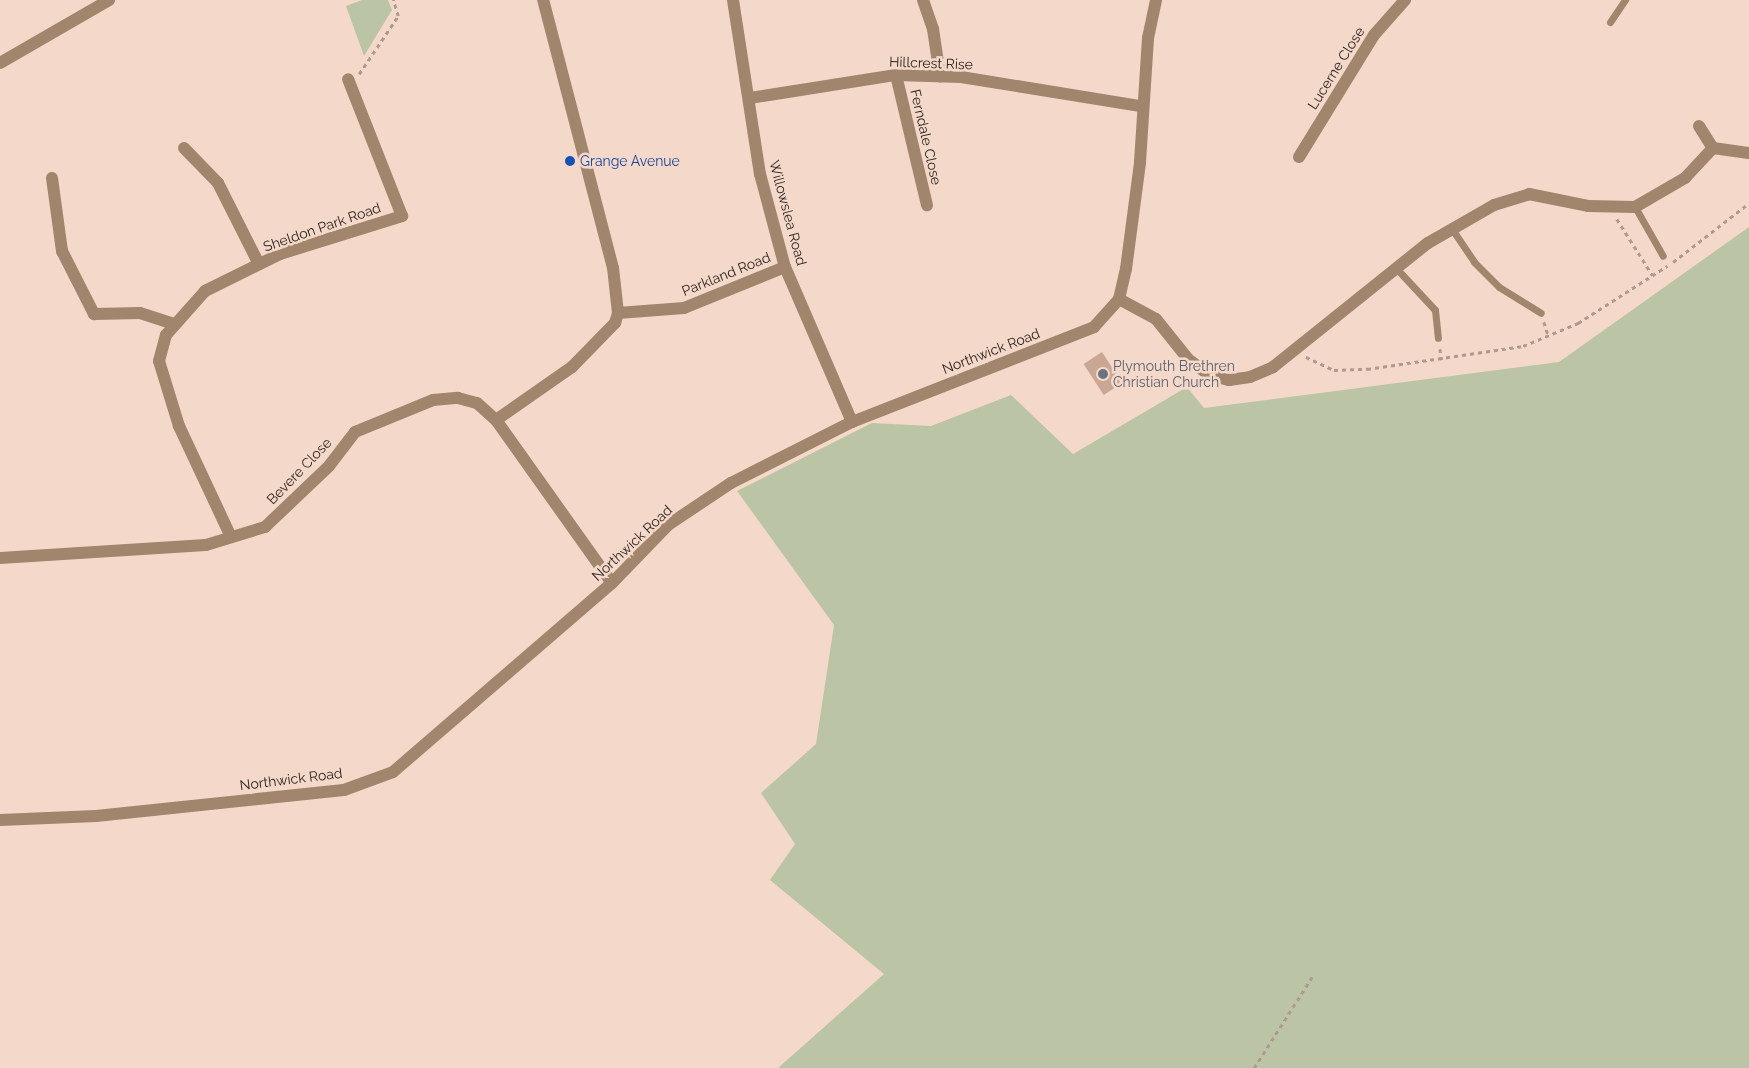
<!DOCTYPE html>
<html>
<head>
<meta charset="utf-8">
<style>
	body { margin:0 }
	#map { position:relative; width:1749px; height:1068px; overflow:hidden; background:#f4d9ca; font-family:Raleway,sans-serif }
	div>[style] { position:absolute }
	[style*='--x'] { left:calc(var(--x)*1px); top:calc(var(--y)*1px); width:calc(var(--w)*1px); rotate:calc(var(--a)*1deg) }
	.green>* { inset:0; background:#bcc4a6 }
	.building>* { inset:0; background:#caa793; transform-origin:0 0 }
	.path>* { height:2.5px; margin-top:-1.25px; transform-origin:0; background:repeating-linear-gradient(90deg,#af9a8e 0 4px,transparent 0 8px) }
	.service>* { height:7px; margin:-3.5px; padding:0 3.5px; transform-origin:3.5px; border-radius:3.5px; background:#a1856c }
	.minor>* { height:12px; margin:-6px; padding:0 6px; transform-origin:6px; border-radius:6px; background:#a1856c }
	.dots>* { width:14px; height:14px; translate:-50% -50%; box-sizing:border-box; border:2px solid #f4d9ca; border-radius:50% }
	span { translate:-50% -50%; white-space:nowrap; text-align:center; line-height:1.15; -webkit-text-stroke:5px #f4d9ca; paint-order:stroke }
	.street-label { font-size:14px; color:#2c231d }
	.transit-label { font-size:14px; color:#164399 }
	.left { translate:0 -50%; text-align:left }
	.worship-label { font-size:14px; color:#5b616d }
</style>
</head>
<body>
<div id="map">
	<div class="green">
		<i style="clip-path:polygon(362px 0,388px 0,392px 10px,364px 56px,346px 6px)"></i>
		<i style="clip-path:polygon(1749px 227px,1749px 1068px,778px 1068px,884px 974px,770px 880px,795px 844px,761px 793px,816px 744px,834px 625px,737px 491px,872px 423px,931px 426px,1011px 395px,1073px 454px,1187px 387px,1204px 408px,1559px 362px)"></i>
	</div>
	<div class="building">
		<i style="left:1102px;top:352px;width:37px;height:22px;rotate:57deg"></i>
	</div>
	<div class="path">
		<i style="--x:359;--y:74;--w:70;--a:-56.1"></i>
		<i style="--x:398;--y:16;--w:17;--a:-107"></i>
		<i style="--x:1617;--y:219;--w:67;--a:57.7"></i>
		<i style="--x:1673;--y:262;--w:96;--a:-37.8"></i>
		<i style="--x:1544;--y:322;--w:16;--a:72"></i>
		<i style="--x:1440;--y:349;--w:11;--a:80"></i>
		<i style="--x:1306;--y:357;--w:31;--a:25"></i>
		<i style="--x:1334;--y:370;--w:33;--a:-2"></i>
		<i style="--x:1367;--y:369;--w:158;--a:-8.4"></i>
		<i style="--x:1523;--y:346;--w:60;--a:-22.7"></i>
		<i style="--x:1578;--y:323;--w:106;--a:-32.6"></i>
		<i style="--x:1254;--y:1068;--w:108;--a:-57.5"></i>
	</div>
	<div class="service">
		<i style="--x:1610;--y:22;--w:27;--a:-56"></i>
		<i style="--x:1635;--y:207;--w:56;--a:60.3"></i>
		<i style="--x:1452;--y:229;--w:40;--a:56"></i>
		<i style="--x:1474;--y:262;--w:35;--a:45"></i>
		<i style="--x:1499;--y:287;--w:49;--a:31.8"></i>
		<i style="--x:1396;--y:268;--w:57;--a:47.1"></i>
		<i style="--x:1435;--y:310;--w:28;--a:84"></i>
	</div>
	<div class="minor">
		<i style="--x:733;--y:0;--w:176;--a:81.2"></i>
		<i style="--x:760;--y:174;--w:96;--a:75"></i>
		<i style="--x:785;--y:267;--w:169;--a:66.6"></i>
		<i style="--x:923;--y:0;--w:31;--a:71"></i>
		<i style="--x:933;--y:29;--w:48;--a:81.5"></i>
		<i style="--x:0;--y:63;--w:126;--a:-30"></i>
		<i style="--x:896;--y:75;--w:134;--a:76.6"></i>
		<i style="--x:750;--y:98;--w:148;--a:-9"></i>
		<i style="--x:896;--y:75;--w:65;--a:1.8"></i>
		<i style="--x:961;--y:77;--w:182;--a:9.2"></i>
		<i style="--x:1699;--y:126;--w:26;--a:58"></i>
		<i style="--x:1713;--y:148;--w:36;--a:8"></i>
		<i style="--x:184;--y:148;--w:49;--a:45.8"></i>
		<i style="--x:218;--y:183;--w:91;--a:63.2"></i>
		<i style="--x:1299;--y:157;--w:143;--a:-58.4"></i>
		<i style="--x:1374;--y:35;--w:47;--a:-48.5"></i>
		<i style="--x:52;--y:178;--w:74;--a:82.2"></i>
		<i style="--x:62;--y:251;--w:71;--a:63.1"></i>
		<i style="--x:94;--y:314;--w:46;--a:-1.2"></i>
		<i style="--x:140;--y:313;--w:35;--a:18"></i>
		<i style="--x:1119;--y:299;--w:42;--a:28.4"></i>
		<i style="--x:1156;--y:319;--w:51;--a:51.3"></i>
		<i style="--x:1188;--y:359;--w:26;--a:37"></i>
		<i style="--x:1209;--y:375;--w:21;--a:14"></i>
		<i style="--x:1229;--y:380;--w:21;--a:-8"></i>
		<i style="--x:1250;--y:377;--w:25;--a:-23"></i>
		<i style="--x:1273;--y:367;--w:198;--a:-38.7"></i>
		<i style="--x:1428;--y:243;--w:76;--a:-29.9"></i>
		<i style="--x:1494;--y:205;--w:37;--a:-17"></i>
		<i style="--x:1529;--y:194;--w:60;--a:11.5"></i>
		<i style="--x:1588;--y:206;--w:47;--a:1.2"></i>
		<i style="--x:1635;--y:207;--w:58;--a:-30.1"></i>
		<i style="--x:1685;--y:178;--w:41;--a:-47"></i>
		<i style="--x:618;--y:313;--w:66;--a:-4.3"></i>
		<i style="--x:684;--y:308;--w:109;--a:-22.1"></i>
		<i style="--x:496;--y:420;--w:93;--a:-34.9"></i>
		<i style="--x:572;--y:367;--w:62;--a:-45.7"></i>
		<i style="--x:615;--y:323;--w:10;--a:-73"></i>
		<i style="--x:618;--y:313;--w:45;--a:-96.3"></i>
		<i style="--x:613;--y:268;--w:277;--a:-104.6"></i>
		<i style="--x:231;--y:537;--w:123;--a:-115.1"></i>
		<i style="--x:179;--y:426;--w:68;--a:-107.1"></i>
		<i style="--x:159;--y:361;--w:27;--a:-75"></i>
		<i style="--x:166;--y:335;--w:59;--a:-48.4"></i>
		<i style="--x:205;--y:291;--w:84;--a:-26.3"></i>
		<i style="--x:280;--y:254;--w:128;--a:-17.3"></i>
		<i style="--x:402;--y:216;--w:147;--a:-111.5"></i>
		<i style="--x:0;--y:558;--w:206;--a:-3.6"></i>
		<i style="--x:206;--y:545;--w:62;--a:-17"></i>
		<i style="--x:265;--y:527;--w:88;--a:-43.6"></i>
		<i style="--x:329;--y:466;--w:43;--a:-52.6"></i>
		<i style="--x:355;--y:432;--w:84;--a:-22.3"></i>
		<i style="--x:433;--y:400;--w:25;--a:-5"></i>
		<i style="--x:458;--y:398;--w:20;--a:15"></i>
		<i style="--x:477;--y:403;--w:25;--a:42"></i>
		<i style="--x:496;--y:420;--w:200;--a:54.6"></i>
		<i style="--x:0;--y:820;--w:96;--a:-2.4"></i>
		<i style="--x:96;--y:816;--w:249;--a:-6"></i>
		<i style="--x:344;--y:790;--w:52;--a:-20.2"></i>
		<i style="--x:393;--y:772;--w:289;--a:-40.8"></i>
		<i style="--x:612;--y:583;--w:81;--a:-46"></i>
		<i style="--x:668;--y:525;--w:76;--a:-33.7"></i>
		<i style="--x:731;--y:483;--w:136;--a:-26.8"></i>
		<i style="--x:852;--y:422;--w:260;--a:-21.4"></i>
		<i style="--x:1094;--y:327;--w:38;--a:-48"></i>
		<i style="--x:1119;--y:299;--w:31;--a:-77"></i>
		<i style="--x:1126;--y:269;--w:108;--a:-82.5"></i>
		<i style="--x:1140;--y:162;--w:124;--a:-86.3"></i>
		<i style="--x:1148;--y:38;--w:39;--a:-78"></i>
	</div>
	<div class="dots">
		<i style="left:570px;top:161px;background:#1a4fb4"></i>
		<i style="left:1103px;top:374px;background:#6b7280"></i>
	</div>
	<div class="street-label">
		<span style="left:931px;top:63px;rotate:2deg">Hillcrest Rise</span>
		<span style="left:1336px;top:68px;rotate:-58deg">Lucerne Close</span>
		<span style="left:926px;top:137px;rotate:77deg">Ferndale Close</span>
		<span style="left:788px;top:213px;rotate:75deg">Willowslea Road</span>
		<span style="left:322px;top:227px;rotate:-19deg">Sheldon Park Road</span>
		<span style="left:726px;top:274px;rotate:-22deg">Parkland Road</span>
		<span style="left:991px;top:351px;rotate:-21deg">Northwick Road</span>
		<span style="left:299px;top:471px;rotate:-46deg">Bevere Close</span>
		<span style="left:632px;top:543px;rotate:-43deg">Northwick Road</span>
		<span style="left:291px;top:779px;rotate:-7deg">Northwick Road</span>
	</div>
	<div class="transit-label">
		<span class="left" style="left:580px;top:161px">Grange Avenue</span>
	</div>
	<div class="worship-label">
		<span class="left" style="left:1113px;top:374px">Plymouth Brethren<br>Christian Church</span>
	</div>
</div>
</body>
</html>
